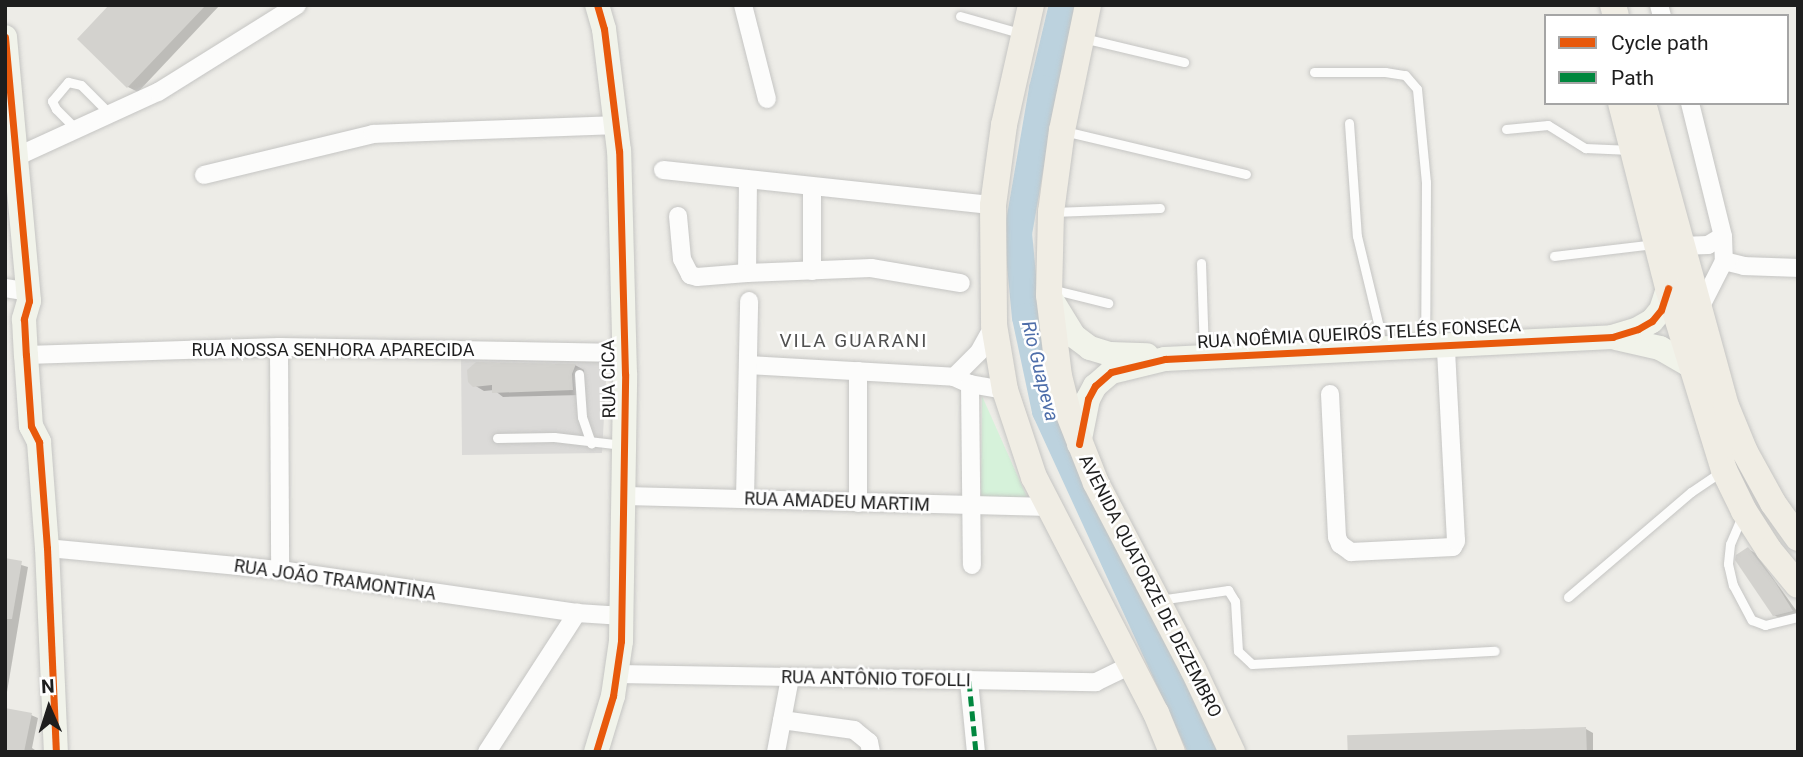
<!DOCTYPE html>
<html>
<head>
<meta charset="utf-8">
<style>
	body { margin:0 }
	#map { position:relative; width:1803px; height:757px; overflow:hidden; background:#edece7; font-family:Roboto,sans-serif }
	div>[style] { position:absolute }
	[style*='--x'] { left:calc(var(--x)*1px); top:calc(var(--y)*1px); width:calc(var(--w)*1px); rotate:calc(var(--a)*1deg) }
	.religious>* { inset:0; background:#dbdad8 }
	.park>* { inset:0; background:#d6f2da }
	.shadow>* { inset:0; background:#0003 }
	.river>* { height:28px; margin:-14px; padding:0 14px; transform-origin:14px; border-radius:14px; background:#bcd2de }
	.building>* { inset:0; background:#d3d2ce; transform-origin:0 0 }
	.roads { filter:drop-shadow(0 0 2px #c5c5c3) drop-shadow(0 0 2px #c5c5c3) }
	.lane>* { height:9px; margin:-4.5px; padding:0 4.5px; transform-origin:4.5px; border-radius:4.5px; background:#fcfcfb }
	.street>* { height:18px; margin:-9px; padding:0 9px; transform-origin:9px; border-radius:9px; background:#fcfcfb }
	.secondary>* { height:24px; margin:-12px; padding:0 12px; transform-origin:12px; border-radius:12px; background:#f1f3ea }
	.primary>* { height:26px; margin:-13px; padding:0 13px; transform-origin:13px; border-radius:13px; background:#f0ede4 }
	.quiet>* { height:5px; margin-top:-2.5px; transform-origin:0; background:repeating-linear-gradient(90deg,#00873e 0 10px,transparent 0 15px) }
	.cycleway>* { height:7px; margin:-3.5px; padding:0 3.5px; transform-origin:3.5px; border-radius:3.5px; background:#e8590c }
	span { translate:-50% -50%; white-space:nowrap; text-align:center; line-height:1.15; -webkit-text-stroke:5px #fff; paint-order:stroke }
	.street-label { font-size:18px; color:#1e1e1e }
	.neighbourhood-label { font-size:19px; color:#515151; letter-spacing:2px }
	.water-label { font-size:19px; color:#4e6eaa; font-style:italic }
	.frame { position:absolute; inset:0; border:7px solid #1e1e1e; pointer-events:none }
	.legend { position:absolute; left:1544px; top:14px; width:245px; height:91px; box-sizing:border-box; background:#fff; border:2px solid #a5a5a5; margin:0; padding:9px 12px; list-style:none; font-size:21px; color:#1e1e1e }
	.legend li { display:flex; align-items:center; gap:14px; height:35px }
	.legend b { width:35px; border:2px solid #a5a5a5 }
	.north { position:absolute; left:14px; top:673px; width:70px; height:70px; -webkit-text-stroke:5px #fff; paint-order:stroke; rotate:357deg; font-size:19px; font-weight:700; line-height:28px; text-align:center; color:#1e1e1e }
	.north::after { content:''; display:block; margin:auto; width:24px; height:32px; background:#1e1e1e; clip-path:polygon(50% 0,100% 100%,50% 72%,0 100%) }
</style>
</head>
<body>
<div id="map">
	<div class="religious">
		<i style="clip-path:polygon(461px 356px,597px 357px,602px 362px,606px 381px,602px 453px,462px 455px)"></i>
	</div>
	<div class="park">
		<i style="clip-path:polygon(982px 396px,1027px 497px,981px 498px)"></i>
	</div>
	<div class="shadow">
		<i style="clip-path:polygon(112px 5px,220px 5px,138px 92px,128px 87px)"></i>
		<i style="clip-path:polygon(575px 365px,584px 370px,582px 395px,503px 397px,494px 390px,484px 391px,474px 385px)"></i>
		<i style="clip-path:polygon(1748px 549px,1755px 553px,1798px 613px,1781px 619px,1774px 615px)"></i>
		<i style="clip-path:polygon(5px 560px,28px 567px,5px 704px)"></i>
		<i style="clip-path:polygon(31px 715px,38px 718px,32px 748px,38px 752px,5px 752px)"></i>
		<i style="clip-path:polygon(1586px 729px,1593px 733px,1593px 752px,1349px 752px)"></i>
	</div>
	<div class="river">
		<i style="--x:1063;--y:5;--w:86;--a:103.4"></i>
		<i style="--x:1043;--y:89;--w:146;--a:99.8"></i>
		<i style="--x:1018;--y:233;--w:84;--a:84.6"></i>
		<i style="--x:1026;--y:317;--w:96;--a:78"></i>
		<i style="--x:1046;--y:411;--w:375;--a:65.3"></i>
	</div>
	<div class="building">
		<i style="clip-path:polygon(109px 5px,206px 5px,127px 88px,77px 39px)"></i>
		<i style="clip-path:polygon(476px 362px,576px 364px,572px 374px,573px 390px,492px 393px,492px 385px,473px 387px,468px 382px,467px 370px)"></i>
		<i style="clip-path:polygon(1748px 547px,1775px 582px,1793px 611px,1773px 616px,1735px 560px,1736px 555px)"></i>
		<i style="clip-path:polygon(5px 558px,22px 561px,12px 619px,5px 619px)"></i>
		<i style="clip-path:polygon(5px 708px,32px 713px,24px 752px,5px 752px)"></i>
		<i style="left:1586px;top:727px;width:25px;height:239px;rotate:88deg"></i>
	</div>
	<div class="roads">
		<div class="lane">
			<i style="--x:960;--y:16;--w:66;--a:15.9"></i>
			<i style="--x:1083;--y:38;--w:104;--a:13.4"></i>
			<i style="--x:1314;--y:72;--w:71;--a:0"></i>
			<i style="--x:1385;--y:72;--w:20;--a:9"></i>
			<i style="--x:1405;--y:75;--w:18;--a:49"></i>
			<i style="--x:1417;--y:89;--w:93;--a:84.5"></i>
			<i style="--x:1426;--y:182;--w:164;--a:90.3"></i>
			<i style="--x:1349;--y:123;--w:113;--a:86"></i>
			<i style="--x:1357;--y:236;--w:94;--a:76.4"></i>
			<i style="--x:1379;--y:327;--w:21;--a:85"></i>
			<i style="--x:1506;--y:129;--w:42;--a:-5.4"></i>
			<i style="--x:1548;--y:125;--w:44;--a:31.9"></i>
			<i style="--x:1585;--y:148;--w:46;--a:2.5"></i>
			<i style="--x:77;--y:130;--w:30;--a:-135"></i>
			<i style="--x:56;--y:109;--w:9;--a:-117"></i>
			<i style="--x:52;--y:101;--w:25;--a:-50"></i>
			<i style="--x:68;--y:82;--w:13;--a:13"></i>
			<i style="--x:81;--y:85;--w:42;--a:45"></i>
			<i style="--x:1064;--y:131;--w:187;--a:13.3"></i>
			<i style="--x:1053;--y:212;--w:107;--a:-2.1"></i>
			<i style="--x:1554;--y:256;--w:102;--a:-6.8"></i>
			<i style="--x:1201;--y:263;--w:92;--a:88.1"></i>
			<i style="--x:1051;--y:289;--w:59;--a:13.8"></i>
			<i style="--x:579;--y:374;--w:43;--a:86"></i>
			<i style="--x:582;--y:417;--w:28;--a:71"></i>
			<i style="--x:497;--y:438;--w:57;--a:-1"></i>
			<i style="--x:554;--y:437;--w:69;--a:6.6"></i>
			<i style="--x:1742;--y:516;--w:30;--a:113"></i>
			<i style="--x:1730;--y:544;--w:20;--a:96"></i>
			<i style="--x:1728;--y:564;--w:22;--a:77"></i>
			<i style="--x:1733;--y:585;--w:40;--a:62"></i>
			<i style="--x:1752;--y:620;--w:14;--a:21"></i>
			<i style="--x:1765;--y:625;--w:34;--a:-14"></i>
			<i style="--x:1568;--y:597;--w:162;--a:-40.5"></i>
			<i style="--x:1691;--y:492;--w:37;--a:-34"></i>
			<i style="--x:1159;--y:600;--w:70;--a:-8.2"></i>
			<i style="--x:1228;--y:590;--w:13;--a:58"></i>
			<i style="--x:1235;--y:601;--w:50;--a:86.6"></i>
			<i style="--x:1238;--y:651;--w:19;--a:43"></i>
			<i style="--x:1252;--y:664;--w:243;--a:-3.1"></i>
		</div>
		<div class="street">
			<i style="--x:743;--y:5;--w:97;--a:75.7"></i>
			<i style="--x:1659;--y:5;--w:11;--a:75"></i>
			<i style="--x:1690;--y:103;--w:137;--a:76.1"></i>
			<i style="--x:1723;--y:236;--w:25;--a:88"></i>
			<i style="--x:1724;--y:261;--w:55;--a:117"></i>
			<i style="--x:18;--y:156;--w:154;--a:-24.6"></i>
			<i style="--x:158;--y:92;--w:164;--a:-32"></i>
			<i style="--x:663;--y:170;--w:332;--a:6.1"></i>
			<i style="--x:204;--y:175;--w:174;--a:-13.6"></i>
			<i style="--x:373;--y:134;--w:244;--a:-2.1"></i>
			<i style="--x:748;--y:180;--w:93;--a:90.6"></i>
			<i style="--x:747;--y:273;--w:124;--a:-2.3"></i>
			<i style="--x:871;--y:268;--w:91;--a:9.5"></i>
			<i style="--x:812;--y:188;--w:83;--a:90"></i>
			<i style="--x:678;--y:216;--w:43;--a:84.7"></i>
			<i style="--x:682;--y:259;--w:18;--a:63"></i>
			<i style="--x:690;--y:275;--w:7;--a:16"></i>
			<i style="--x:697;--y:277;--w:50;--a:-4.6"></i>
			<i style="--x:1681;--y:246;--w:27;--a:-2"></i>
			<i style="--x:1708;--y:245;--w:17;--a:-31"></i>
			<i style="--x:1724;--y:261;--w:21;--a:14"></i>
			<i style="--x:1744;--y:266;--w:54;--a:2.1"></i>
			<i style="--x:5;--y:288;--w:24;--a:9"></i>
			<i style="--x:279;--y:347;--w:223;--a:89.7"></i>
			<i style="--x:26;--y:355;--w:253;--a:-1.8"></i>
			<i style="--x:279;--y:347;--w:345;--a:1"></i>
			<i style="--x:748;--y:365;--w:206;--a:3.3"></i>
			<i style="--x:954;--y:377;--w:17;--a:24"></i>
			<i style="--x:970;--y:384;--w:36;--a:10"></i>
			<i style="--x:858;--y:371;--w:132;--a:90"></i>
			<i style="--x:954;--y:377;--w:35;--a:-45"></i>
			<i style="--x:979;--y:352;--w:31;--a:-61"></i>
			<i style="--x:970;--y:384;--w:181;--a:89.4"></i>
			<i style="--x:1330;--y:394;--w:143;--a:87.2"></i>
			<i style="--x:1337;--y:537;--w:8;--a:67"></i>
			<i style="--x:1340;--y:544;--w:14;--a:36"></i>
			<i style="--x:1351;--y:552;--w:102;--a:-2.8"></i>
			<i style="--x:1453;--y:547;--w:7;--a:-63"></i>
			<i style="--x:1456;--y:541;--w:194;--a:-93"></i>
			<i style="--x:625;--y:496;--w:425;--a:1.5"></i>
			<i style="--x:745;--y:499;--w:198;--a:-88.8"></i>
			<i style="--x:47;--y:548;--w:234;--a:5.4"></i>
			<i style="--x:280;--y:570;--w:300;--a:8.2"></i>
			<i style="--x:577;--y:613;--w:46;--a:3.7"></i>
			<i style="--x:617;--y:674;--w:479;--a:1"></i>
			<i style="--x:1096;--y:682;--w:39;--a:-26"></i>
			<i style="--x:969;--y:681;--w:71;--a:84.4"></i>
			<i style="--x:782;--y:720;--w:73;--a:7.9"></i>
			<i style="--x:854;--y:730;--w:19;--a:39"></i>
			<i style="--x:869;--y:742;--w:10;--a:79"></i>
			<i style="--x:487;--y:752;--w:166;--a:-57.1"></i>
			<i style="--x:776;--y:752;--w:75;--a:-79.3"></i>
		</div>
		<div class="secondary">
			<i style="--x:5;--y:37;--w:265;--a:84.8"></i>
			<i style="--x:29;--y:301;--w:19;--a:106"></i>
			<i style="--x:24;--y:319;--w:36;--a:87"></i>
			<i style="--x:26;--y:355;--w:71;--a:86"></i>
			<i style="--x:31;--y:426;--w:18;--a:63"></i>
			<i style="--x:39;--y:442;--w:106;--a:85.7"></i>
			<i style="--x:47;--y:548;--w:204;--a:87.5"></i>
			<i style="--x:1050;--y:297;--w:46;--a:58.4"></i>
			<i style="--x:1074;--y:336;--w:20;--a:37"></i>
			<i style="--x:1090;--y:348;--w:21;--a:17"></i>
			<i style="--x:1110;--y:354;--w:37;--a:2"></i>
			<i style="--x:1616;--y:338;--w:45;--a:12.8"></i>
			<i style="--x:1660;--y:348;--w:34;--a:30"></i>
			<i style="--x:1079;--y:444;--w:46;--a:-78.7"></i>
			<i style="--x:1088;--y:399;--w:15;--a:-62"></i>
			<i style="--x:1095;--y:386;--w:21;--a:-41"></i>
			<i style="--x:1111;--y:372;--w:56;--a:-13.5"></i>
			<i style="--x:1165;--y:359;--w:448;--a:-2.8"></i>
			<i style="--x:1612;--y:337;--w:27;--a:-17"></i>
			<i style="--x:1638;--y:329;--w:16;--a:-30"></i>
			<i style="--x:1652;--y:321;--w:14;--a:-51"></i>
			<i style="--x:1661;--y:310;--w:23;--a:-72"></i>
			<i style="--x:596;--y:752;--w:59;--a:-73.1"></i>
			<i style="--x:613;--y:696;--w:56;--a:-81.7"></i>
			<i style="--x:621;--y:641;--w:267;--a:-89.1"></i>
			<i style="--x:625;--y:374;--w:223;--a:-91.5"></i>
			<i style="--x:619;--y:151;--w:123;--a:-97"></i>
			<i style="--x:604;--y:29;--w:25;--a:-106"></i>
		</div>
		<div class="primary">
			<i style="--x:1031;--y:5;--w:123;--a:102.7"></i>
			<i style="--x:1004;--y:125;--w:81;--a:97.8"></i>
			<i style="--x:993;--y:205;--w:120;--a:89.5"></i>
			<i style="--x:994;--y:325;--w:66;--a:80.4"></i>
			<i style="--x:1005;--y:390;--w:92;--a:71.6"></i>
			<i style="--x:1034;--y:477;--w:266;--a:62.7"></i>
			<i style="--x:1156;--y:713;--w:42;--a:67.7"></i>
			<i style="--x:1088;--y:5;--w:128;--a:101.7"></i>
			<i style="--x:1062;--y:130;--w:83;--a:97.6"></i>
			<i style="--x:1051;--y:212;--w:83;--a:91.4"></i>
			<i style="--x:1049;--y:295;--w:82;--a:83"></i>
			<i style="--x:1059;--y:376;--w:37;--a:76"></i>
			<i style="--x:1068;--y:412;--w:76;--a:68.5"></i>
			<i style="--x:1096;--y:483;--w:210;--a:62.5"></i>
			<i style="--x:1193;--y:669;--w:92;--a:64.8"></i>
			<i style="--x:1613;--y:5;--w:11;--a:75"></i>
			<i style="--x:1621;--y:103;--w:191;--a:75.7"></i>
			<i style="--x:1668;--y:288;--w:190;--a:72.9"></i>
			<i style="--x:1724;--y:470;--w:46;--a:64"></i>
			<i style="--x:1744;--y:511;--w:46;--a:57.3"></i>
			<i style="--x:1769;--y:550;--w:45;--a:50.4"></i>
			<i style="--x:1643;--y:103;--w:314;--a:74.7"></i>
			<i style="--x:1726;--y:406;--w:50;--a:67.6"></i>
			<i style="--x:1745;--y:452;--w:58;--a:61.2"></i>
			<i style="--x:1773;--y:503;--w:43;--a:54.5"></i>
		</div>
	</div>
	<div class="quiet">
		<i style="--x:969;--y:681;--w:71;--a:84.4"></i>
	</div>
	<div class="cycleway">
		<i style="--x:5;--y:37;--w:265;--a:84.8"></i>
		<i style="--x:29;--y:301;--w:19;--a:106"></i>
		<i style="--x:24;--y:319;--w:36;--a:87"></i>
		<i style="--x:26;--y:355;--w:71;--a:86"></i>
		<i style="--x:31;--y:426;--w:18;--a:63"></i>
		<i style="--x:39;--y:442;--w:106;--a:85.7"></i>
		<i style="--x:47;--y:548;--w:204;--a:87.5"></i>
		<i style="--x:1079;--y:444;--w:46;--a:-78.7"></i>
		<i style="--x:1088;--y:399;--w:15;--a:-62"></i>
		<i style="--x:1095;--y:386;--w:21;--a:-41"></i>
		<i style="--x:1111;--y:372;--w:56;--a:-13.5"></i>
		<i style="--x:1165;--y:359;--w:448;--a:-2.8"></i>
		<i style="--x:1612;--y:337;--w:27;--a:-17"></i>
		<i style="--x:1638;--y:329;--w:16;--a:-30"></i>
		<i style="--x:1652;--y:321;--w:14;--a:-51"></i>
		<i style="--x:1661;--y:310;--w:23;--a:-72"></i>
		<i style="--x:596;--y:752;--w:59;--a:-73.1"></i>
		<i style="--x:613;--y:696;--w:56;--a:-81.7"></i>
		<i style="--x:621;--y:641;--w:267;--a:-89.1"></i>
		<i style="--x:625;--y:374;--w:223;--a:-91.5"></i>
		<i style="--x:619;--y:151;--w:123;--a:-97"></i>
		<i style="--x:604;--y:29;--w:25;--a:-106"></i>
	</div>
	<div class="street-label">
		<span style="left:1359px;top:334px;rotate:-3deg">RUA NOÊMIA QUEIRÓS TELÉS FONSECA</span>
		<span style="left:333px;top:350px">RUA NOSSA SENHORA APARECIDA</span>
		<span style="left:609px;top:379px;rotate:-91deg">RUA CICA</span>
		<span style="left:837px;top:502px;rotate:2deg">RUA AMADEU MARTIM</span>
		<span style="left:335px;top:580px;rotate:8deg">RUA JOÃO TRAMONTINA</span>
		<span style="left:1150px;top:586px;rotate:63deg">AVENIDA QUATORZE DE DEZEMBRO</span>
		<span style="left:876px;top:679px;rotate:1deg">RUA ANTÔNIO TOFOLLI</span>
	</div>
	<div class="neighbourhood-label">
		<span style="left:854px;top:341px">VILA GUARANI</span>
	</div>
	<div class="water-label">
		<span style="left:1040px;top:371px;rotate:76deg">Rio Guapeva</span>
	</div>
	<div class="frame"></div>
	<ul class="legend">
	<li><b style="height:9px;background:#e8590c"></b>Cycle path</li>
	<li><b style="height:9px;background:#00873e"></b>Path</li>
	</ul>
	<div class="north">N</div>
</div>
</body>
</html>
